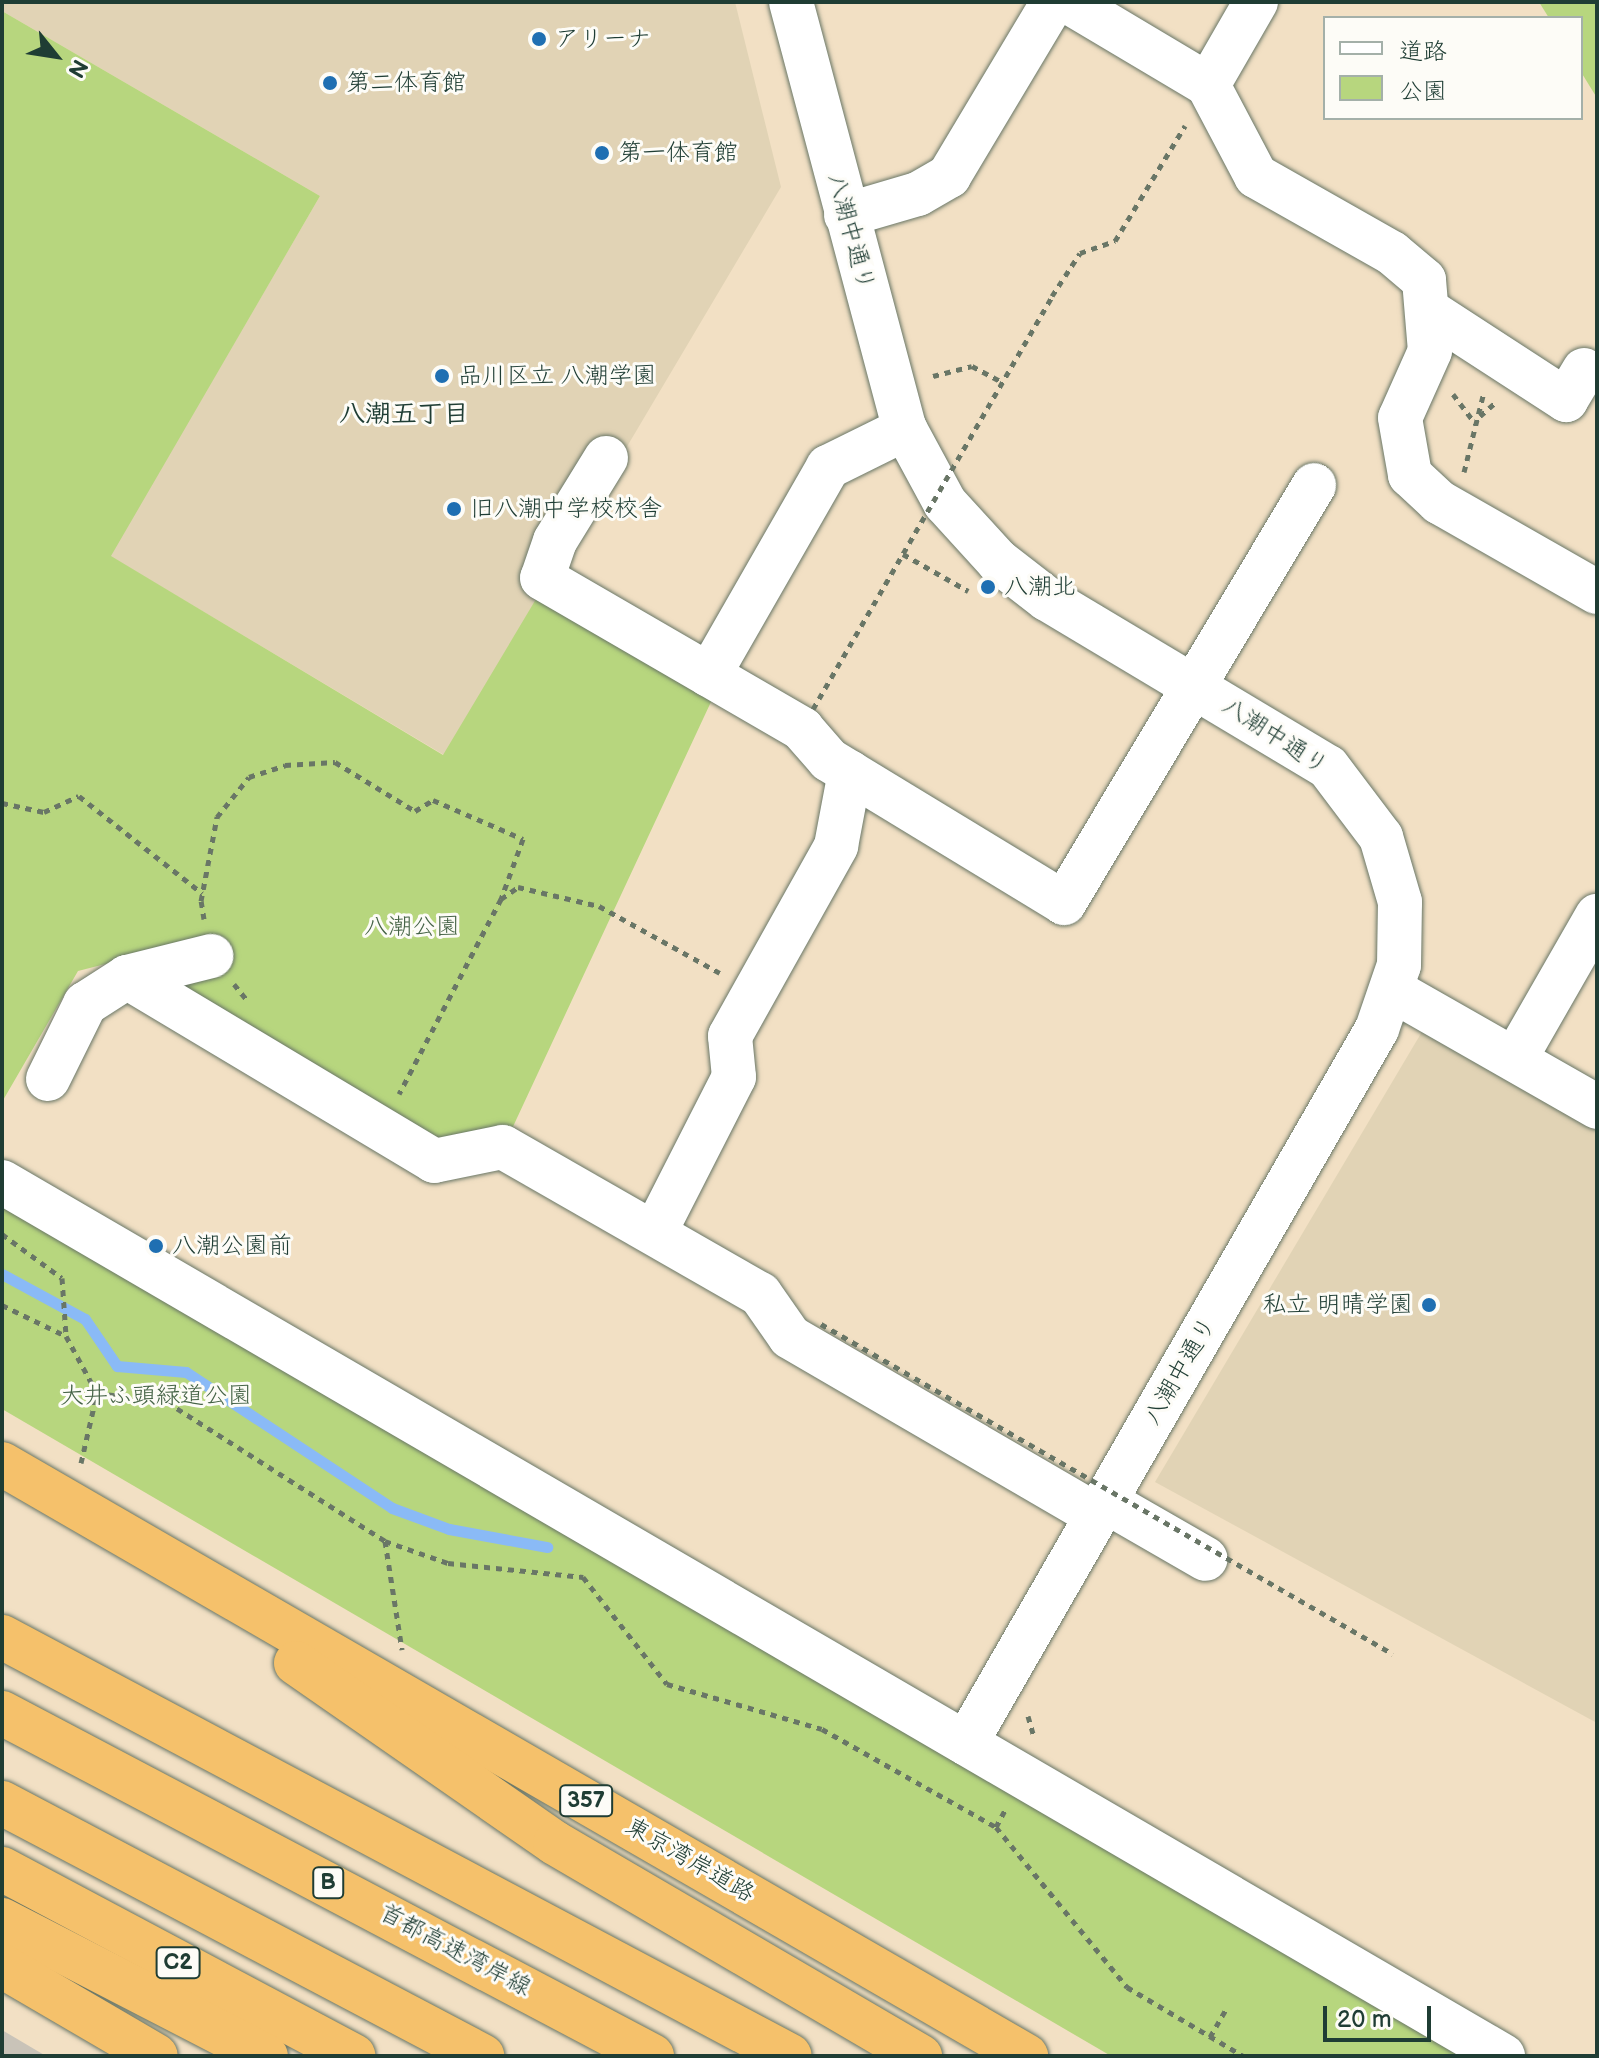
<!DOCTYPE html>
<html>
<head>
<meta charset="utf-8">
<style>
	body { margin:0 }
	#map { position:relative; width:1599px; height:2058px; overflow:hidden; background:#f2e0c4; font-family:"Balsamiq Sans","Klee One",sans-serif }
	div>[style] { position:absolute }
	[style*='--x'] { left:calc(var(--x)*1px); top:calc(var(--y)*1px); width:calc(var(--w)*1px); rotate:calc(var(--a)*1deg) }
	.built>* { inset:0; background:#e1d3b5 }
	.industrial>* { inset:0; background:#c9c3b8 }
	.green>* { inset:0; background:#b7d67e }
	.stream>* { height:11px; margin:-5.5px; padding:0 5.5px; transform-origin:5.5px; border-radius:5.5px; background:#8abaf6 }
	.path>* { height:5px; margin-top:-2.5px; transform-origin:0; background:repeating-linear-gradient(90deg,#697666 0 6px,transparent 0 12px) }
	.roads { filter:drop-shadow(0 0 2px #697666) drop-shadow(0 0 2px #697666) }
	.minor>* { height:44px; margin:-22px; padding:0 22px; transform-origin:22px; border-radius:22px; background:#fff }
	.highway>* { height:44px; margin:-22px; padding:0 22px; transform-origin:22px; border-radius:22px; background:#f5c16b }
	.path-bridge>* { height:5px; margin-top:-2.5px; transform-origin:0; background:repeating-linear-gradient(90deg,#697666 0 6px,transparent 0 12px) }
	.dots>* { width:22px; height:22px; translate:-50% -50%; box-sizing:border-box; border:4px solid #fdfcf7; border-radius:50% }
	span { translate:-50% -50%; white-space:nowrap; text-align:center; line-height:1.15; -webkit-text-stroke:6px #fdfcf7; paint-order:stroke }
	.shield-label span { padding:2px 6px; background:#fdfcf7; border:2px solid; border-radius:6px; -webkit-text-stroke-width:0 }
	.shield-label { font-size:22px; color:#1f3d34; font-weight:700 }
	.poi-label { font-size:24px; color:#1f3d34 }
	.left { translate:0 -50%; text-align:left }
	.right { translate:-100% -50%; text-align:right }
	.street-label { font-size:24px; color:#1f3d34 }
	.park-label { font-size:24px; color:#456346 }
	.neighbourhood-label { font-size:26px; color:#1f3d34; font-weight:700 }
	.frame { position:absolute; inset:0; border:4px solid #1f3d34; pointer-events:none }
	.legend { position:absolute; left:1323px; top:16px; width:260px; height:104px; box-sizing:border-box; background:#fdfcf7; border:2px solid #a4b0a9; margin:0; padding:10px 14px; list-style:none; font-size:24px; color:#1f3d34 }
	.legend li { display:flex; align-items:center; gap:16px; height:40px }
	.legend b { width:40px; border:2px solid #a4b0a9 }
	.north { position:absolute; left:16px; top:16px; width:80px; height:80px; -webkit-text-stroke:6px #fdfcf7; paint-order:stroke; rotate:120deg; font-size:22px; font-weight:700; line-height:32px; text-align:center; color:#1f3d34 }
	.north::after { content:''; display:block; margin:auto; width:28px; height:36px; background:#1f3d34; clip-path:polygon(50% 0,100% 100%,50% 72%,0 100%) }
	.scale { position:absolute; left:1323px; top:2006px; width:108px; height:36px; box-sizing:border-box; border:4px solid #1f3d34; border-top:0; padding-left:10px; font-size:24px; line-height:28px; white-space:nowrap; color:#1f3d34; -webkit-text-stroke:6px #fdfcf7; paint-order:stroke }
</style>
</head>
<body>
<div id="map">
	<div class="built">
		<i style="clip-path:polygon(2px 2px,735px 2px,781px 187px,444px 755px,110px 556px,320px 196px,2px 11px)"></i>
		<i style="clip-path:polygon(1423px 1030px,1597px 1128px,1597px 1723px,1155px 1482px)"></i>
	</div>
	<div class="industrial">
		<i style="clip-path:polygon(2px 2030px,46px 2056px,2px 2056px)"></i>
	</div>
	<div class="green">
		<i style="clip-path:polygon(1539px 2px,1597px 2px,1597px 98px,1581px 72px,1581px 18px,1549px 18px)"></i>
		<i style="clip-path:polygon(2px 11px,320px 196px,111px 556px,443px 755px,542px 589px,717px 689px,510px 1133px,450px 1154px,125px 959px,78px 971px,2px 1102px)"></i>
		<i style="clip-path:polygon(2px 1203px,1460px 2056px,1111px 2056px,2px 1409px)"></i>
	</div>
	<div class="stream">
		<i style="--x:2;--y:1274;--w:94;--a:28.5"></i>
		<i style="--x:85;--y:1319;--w:57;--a:55.8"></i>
		<i style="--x:117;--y:1366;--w:69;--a:5"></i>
		<i style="--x:186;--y:1372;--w:247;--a:33.4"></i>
		<i style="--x:392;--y:1508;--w:61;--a:20.2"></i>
		<i style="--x:449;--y:1529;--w:100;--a:10.4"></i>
	</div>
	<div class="path">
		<i style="--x:1052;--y:296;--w:51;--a:-56.9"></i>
		<i style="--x:1080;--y:253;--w:37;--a:-19"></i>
		<i style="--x:1115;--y:241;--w:135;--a:-58.7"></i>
		<i style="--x:933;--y:376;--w:40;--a:-14.4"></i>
		<i style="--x:972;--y:366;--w:34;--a:28"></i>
		<i style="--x:1453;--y:394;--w:38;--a:53"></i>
		<i style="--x:1480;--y:416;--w:21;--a:-41"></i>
		<i style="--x:1464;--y:472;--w:82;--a:-76"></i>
		<i style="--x:903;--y:554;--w:75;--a:29.6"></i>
		<i style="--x:2;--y:803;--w:43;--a:12.1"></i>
		<i style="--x:44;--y:812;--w:38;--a:-25"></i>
		<i style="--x:79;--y:796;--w:157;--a:38.3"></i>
		<i style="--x:501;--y:899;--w:21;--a:-35"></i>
		<i style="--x:518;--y:887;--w:83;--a:13.2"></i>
		<i style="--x:599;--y:906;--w:138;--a:29"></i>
		<i style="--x:204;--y:919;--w:18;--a:-99"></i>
		<i style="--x:201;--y:901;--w:86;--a:-79.2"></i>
		<i style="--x:217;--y:817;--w:51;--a:-51.3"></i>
		<i style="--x:249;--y:777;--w:38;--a:-18"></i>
		<i style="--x:285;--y:765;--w:50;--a:-3.4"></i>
		<i style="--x:335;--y:762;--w:94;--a:31.5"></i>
		<i style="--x:415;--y:811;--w:21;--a:-31"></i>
		<i style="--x:433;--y:800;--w:98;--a:23.4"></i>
		<i style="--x:523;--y:839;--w:64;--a:110.1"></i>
		<i style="--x:501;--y:899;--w:220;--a:117.6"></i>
		<i style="--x:234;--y:984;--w:22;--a:51"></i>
		<i style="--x:2;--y:1234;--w:74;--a:36.3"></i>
		<i style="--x:62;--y:1278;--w:57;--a:86"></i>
		<i style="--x:2;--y:1305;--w:71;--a:25.8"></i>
		<i style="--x:66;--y:1336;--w:65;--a:61.5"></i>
		<i style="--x:97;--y:1393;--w:71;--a:7.3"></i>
		<i style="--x:167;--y:1402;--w:259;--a:32.5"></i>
		<i style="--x:385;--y:1541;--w:67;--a:19.2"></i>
		<i style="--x:448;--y:1563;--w:136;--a:5.9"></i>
		<i style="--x:583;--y:1577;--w:136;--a:51.9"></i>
		<i style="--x:667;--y:1684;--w:161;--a:16.2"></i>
		<i style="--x:822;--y:1729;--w:200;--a:29.4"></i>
		<i style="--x:996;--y:1827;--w:207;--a:50.7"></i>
		<i style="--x:1127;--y:1987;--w:135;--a:30.7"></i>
		<i style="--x:81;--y:1463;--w:72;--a:-77.1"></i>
		<i style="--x:385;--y:1541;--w:110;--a:81.1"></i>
		<i style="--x:1028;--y:1716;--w:22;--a:74"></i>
		<i style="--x:996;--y:1827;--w:19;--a:-62"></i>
		<i style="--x:1210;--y:2037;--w:32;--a:-60"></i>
	</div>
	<div class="roads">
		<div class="minor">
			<i style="--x:791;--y:2;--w:442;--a:75.1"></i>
			<i style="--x:905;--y:429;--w:84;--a:61.6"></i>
			<i style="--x:945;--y:503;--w:79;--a:47.6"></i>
			<i style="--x:998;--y:561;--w:62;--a:37.8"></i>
			<i style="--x:1047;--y:599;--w:327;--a:30.9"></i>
			<i style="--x:1328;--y:767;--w:88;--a:52.9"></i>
			<i style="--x:1381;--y:837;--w:68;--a:73.7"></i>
			<i style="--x:1400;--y:902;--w:63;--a:90.9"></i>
			<i style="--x:1399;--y:965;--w:68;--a:109"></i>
			<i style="--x:1377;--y:1029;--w:824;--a:119.93"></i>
			<i style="--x:1069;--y:2;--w:162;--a:30.8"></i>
			<i style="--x:1208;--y:85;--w:103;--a:62.2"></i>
			<i style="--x:1256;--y:176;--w:156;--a:29.5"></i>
			<i style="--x:1392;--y:253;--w:42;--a:40.2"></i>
			<i style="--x:1424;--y:280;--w:71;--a:85.2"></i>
			<i style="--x:1430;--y:351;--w:73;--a:114.1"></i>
			<i style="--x:1400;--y:418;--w:58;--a:80"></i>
			<i style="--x:1410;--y:475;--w:40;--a:43"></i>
			<i style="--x:1439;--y:502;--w:182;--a:29.7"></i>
			<i style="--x:1208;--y:85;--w:96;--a:-60"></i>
			<i style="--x:846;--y:215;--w:75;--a:-16.3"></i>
			<i style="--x:918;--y:194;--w:36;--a:-30"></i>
			<i style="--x:949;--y:176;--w:203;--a:-59.1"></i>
			<i style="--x:1432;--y:313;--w:160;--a:33"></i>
			<i style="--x:1566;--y:400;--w:35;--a:-59"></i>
			<i style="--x:606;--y:458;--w:97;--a:121.6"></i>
			<i style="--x:555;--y:541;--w:39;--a:109"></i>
			<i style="--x:542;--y:578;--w:301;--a:30.1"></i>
			<i style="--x:802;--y:729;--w:41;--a:48.9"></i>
			<i style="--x:829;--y:760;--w:275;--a:31.3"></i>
			<i style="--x:1064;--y:903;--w:487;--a:-59.1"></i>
			<i style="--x:709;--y:675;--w:240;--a:-60.2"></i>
			<i style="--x:828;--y:467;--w:86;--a:-26.3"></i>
			<i style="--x:127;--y:977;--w:87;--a:-14"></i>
			<i style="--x:1394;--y:991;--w:234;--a:29.7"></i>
			<i style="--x:1515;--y:1059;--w:165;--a:-60.2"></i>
			<i style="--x:48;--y:1079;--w:84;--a:-63.7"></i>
			<i style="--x:85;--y:1004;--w:50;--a:-32.7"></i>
			<i style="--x:127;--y:977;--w:358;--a:30.9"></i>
			<i style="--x:434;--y:1161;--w:70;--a:-11.5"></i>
			<i style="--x:503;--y:1147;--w:296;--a:29.8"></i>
			<i style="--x:760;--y:1294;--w:52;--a:55.1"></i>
			<i style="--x:790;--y:1337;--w:355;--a:30.2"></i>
			<i style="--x:2;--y:1182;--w:1737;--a:30.21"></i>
			<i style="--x:655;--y:1232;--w:174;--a:-63"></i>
			<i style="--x:734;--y:1077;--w:41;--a:-95.6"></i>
			<i style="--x:730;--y:1036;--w:218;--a:-60.8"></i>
			<i style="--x:836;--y:846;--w:75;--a:-79.3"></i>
			<i style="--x:1105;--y:1501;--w:116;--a:29.9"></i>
		</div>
		<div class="highway">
			<i style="--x:2;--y:1464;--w:1183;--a:30.03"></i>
			<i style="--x:2;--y:1637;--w:892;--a:28"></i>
			<i style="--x:296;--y:1663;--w:315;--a:34.8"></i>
			<i style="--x:555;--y:1843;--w:423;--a:30.3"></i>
			<i style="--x:2;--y:1713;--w:735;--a:27.82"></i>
			<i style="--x:2;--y:1803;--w:543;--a:27.79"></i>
			<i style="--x:2;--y:1869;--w:398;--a:28"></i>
			<i style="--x:2;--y:1920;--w:297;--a:27.3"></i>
			<i style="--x:2;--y:1966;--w:178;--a:30.3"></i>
		</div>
	</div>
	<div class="path-bridge">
		<i style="--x:813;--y:709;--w:477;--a:-59.9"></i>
		<i style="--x:821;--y:1324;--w:660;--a:29.98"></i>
	</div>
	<div class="dots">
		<i style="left:539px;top:39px;background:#1f6fb2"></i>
		<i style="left:330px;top:83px;background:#1f6fb2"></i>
		<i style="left:602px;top:153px;background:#1f6fb2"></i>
		<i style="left:442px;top:376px;background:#1f6fb2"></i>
		<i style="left:454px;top:509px;background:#1f6fb2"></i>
		<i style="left:988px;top:587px;background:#1f6fb2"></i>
		<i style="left:156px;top:1246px;background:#1f6fb2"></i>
		<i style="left:1429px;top:1305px;background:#1f6fb2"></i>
	</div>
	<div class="shield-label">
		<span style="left:586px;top:1801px">357</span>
		<span style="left:328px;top:1883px">B</span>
		<span style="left:178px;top:1963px">C2</span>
	</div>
	<div class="poi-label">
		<span class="left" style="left:555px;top:39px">アリーナ</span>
		<span class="left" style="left:346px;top:83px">第二体育館</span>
		<span class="left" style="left:618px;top:153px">第一体育館</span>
		<span class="left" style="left:458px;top:376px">品川区立 八潮学園</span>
		<span class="left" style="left:470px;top:509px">旧八潮中学校校舎</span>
		<span class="left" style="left:1004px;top:587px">八潮北</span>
		<span class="left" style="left:172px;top:1246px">八潮公園前</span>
		<span class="right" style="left:1413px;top:1305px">私立 明晴学園</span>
	</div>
	<div class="street-label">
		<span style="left:851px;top:232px;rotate:75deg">八潮中通り</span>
		<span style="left:1275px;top:736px;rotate:33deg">八潮中通り</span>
		<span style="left:1180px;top:1371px;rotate:-60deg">八潮中通り</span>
		<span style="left:690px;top:1860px;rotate:30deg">東京湾岸道路</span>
		<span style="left:455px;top:1950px;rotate:28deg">首都高速湾岸線</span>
	</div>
	<div class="park-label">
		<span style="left:412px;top:927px">八潮公園</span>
		<span style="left:156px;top:1396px">大井ふ頭緑道公園</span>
	</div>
	<div class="neighbourhood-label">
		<span style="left:404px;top:415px">八潮五丁目</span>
	</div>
	<div class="frame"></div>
	<ul class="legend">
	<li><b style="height:10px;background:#fff"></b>道路</li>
	<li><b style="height:22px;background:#b7d67e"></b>公園</li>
	</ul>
	<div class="north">N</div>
	<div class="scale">20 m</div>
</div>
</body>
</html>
